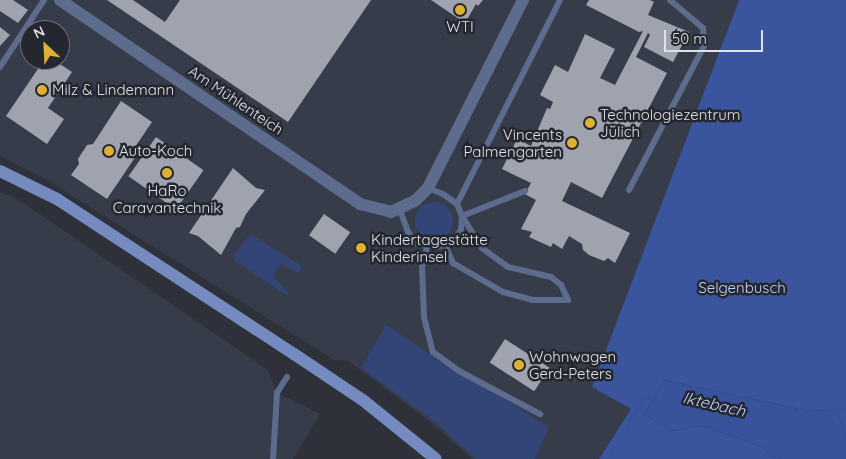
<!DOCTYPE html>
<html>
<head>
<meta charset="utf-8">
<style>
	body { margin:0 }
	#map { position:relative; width:846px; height:459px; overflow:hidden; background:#2e3139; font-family:Quicksand,sans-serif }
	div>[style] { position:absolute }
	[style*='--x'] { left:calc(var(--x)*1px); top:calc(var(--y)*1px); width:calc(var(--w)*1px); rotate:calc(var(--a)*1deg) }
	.built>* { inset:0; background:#363c49 }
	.green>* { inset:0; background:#334576 }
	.round { border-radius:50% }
	.forest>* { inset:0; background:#3a549e }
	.water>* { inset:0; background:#38529b }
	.stream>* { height:4px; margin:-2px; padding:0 2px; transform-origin:2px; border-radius:2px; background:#38529b }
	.building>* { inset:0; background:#9fa3ad; transform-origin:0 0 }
	.lane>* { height:6px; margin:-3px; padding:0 3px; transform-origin:3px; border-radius:3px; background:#5d6c8d }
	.street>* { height:12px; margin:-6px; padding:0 6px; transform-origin:6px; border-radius:6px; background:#5d6c8d }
	.secondary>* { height:12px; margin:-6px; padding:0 6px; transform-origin:6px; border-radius:6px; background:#758bc0 }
	.dots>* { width:14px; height:14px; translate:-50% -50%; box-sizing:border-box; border:2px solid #24272f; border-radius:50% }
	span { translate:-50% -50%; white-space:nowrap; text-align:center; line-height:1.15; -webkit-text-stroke:5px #24272f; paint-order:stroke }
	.poi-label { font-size:15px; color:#dee1e6 }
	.left { translate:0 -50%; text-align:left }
	.right { translate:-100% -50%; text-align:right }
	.street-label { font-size:15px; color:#dee1e6 }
	.park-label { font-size:15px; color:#c2d4fe }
	.water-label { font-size:16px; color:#c1d3fc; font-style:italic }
	.north { position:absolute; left:20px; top:20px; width:50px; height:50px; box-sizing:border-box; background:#24272f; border:1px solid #6e7178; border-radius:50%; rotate:335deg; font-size:14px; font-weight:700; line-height:20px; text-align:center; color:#dee1e6 }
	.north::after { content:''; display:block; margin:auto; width:18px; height:22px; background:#dfb034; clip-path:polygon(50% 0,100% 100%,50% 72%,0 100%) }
	.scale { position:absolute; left:664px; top:30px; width:99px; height:22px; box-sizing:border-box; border:2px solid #dee1e6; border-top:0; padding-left:6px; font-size:15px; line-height:18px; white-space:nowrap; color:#dee1e6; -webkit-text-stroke:4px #24272f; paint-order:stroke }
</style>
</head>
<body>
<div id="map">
	<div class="built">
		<i style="clip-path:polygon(evenodd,0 0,739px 0,593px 386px,631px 409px,599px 459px,472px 459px,433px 424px,348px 361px,334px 360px,50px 182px,0 156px,0 0,30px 30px,60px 30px,60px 60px,30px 60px,30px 30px)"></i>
		<i style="clip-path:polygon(0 192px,16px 198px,268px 370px,277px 393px,320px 414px,293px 459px,0 459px)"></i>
	</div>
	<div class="green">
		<i class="round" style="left:415px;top:202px;width:38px;height:38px"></i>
		<i style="clip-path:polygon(251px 234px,302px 266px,299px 273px,281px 264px,273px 276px,289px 293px,287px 296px,234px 260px,233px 255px)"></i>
		<i style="clip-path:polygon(386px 325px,465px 378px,484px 386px,549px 427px,535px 459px,476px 459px,434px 421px,361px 368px)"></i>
	</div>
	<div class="forest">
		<i style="clip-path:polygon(739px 0,846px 0,846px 435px,837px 411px,804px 410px,664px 380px,644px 414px,671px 431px,704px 426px,762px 447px,770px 456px,781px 459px,599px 459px,631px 409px,592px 387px)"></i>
	</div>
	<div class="water">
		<i style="clip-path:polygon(664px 380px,804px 410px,837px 411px,846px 435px,846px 459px,781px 459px,770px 456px,762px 447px,704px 426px,671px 431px,644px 414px)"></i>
	</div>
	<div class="stream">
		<i style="--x:834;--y:412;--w:13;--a:-18"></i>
		<i style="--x:608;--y:459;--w:74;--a:-58.2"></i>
		<i style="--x:647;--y:396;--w:10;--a:29"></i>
	</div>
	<div class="building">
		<i style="clip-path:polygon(0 0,13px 0,28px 10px,18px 23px,0 11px)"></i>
		<i style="clip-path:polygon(107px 0,133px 0,165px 22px,180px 0,371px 0,288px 122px)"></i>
		<i style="clip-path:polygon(431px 0,483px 0,478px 6px,476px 4px,465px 23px)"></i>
		<i style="clip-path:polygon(589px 0,650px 0,654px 2px,648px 15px,689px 32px,673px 62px,644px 47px,650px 35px,648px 33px,636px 57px,667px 73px,602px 198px,571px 182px,562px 201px,630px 233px,615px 263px,608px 258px,604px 261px,589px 255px,583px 250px,582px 244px,569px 236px,562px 249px,553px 243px,551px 247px,529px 237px,532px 232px,521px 229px,536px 200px,525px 194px,531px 183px,502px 169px,517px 139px,531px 146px,547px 108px,550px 109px,553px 102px,540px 95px,555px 65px,568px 72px,585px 34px,615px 49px,600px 78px,615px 85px,643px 31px,639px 32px,586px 5px)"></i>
		<i style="clip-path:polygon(0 27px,10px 35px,0 46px)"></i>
		<i style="clip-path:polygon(44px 60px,54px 60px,72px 72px,48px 108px,64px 119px,47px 144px,6px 116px)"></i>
		<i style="clip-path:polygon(121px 101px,152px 122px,133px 150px,138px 153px,107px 199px,71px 175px,79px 164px,78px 159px,87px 145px,93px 144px)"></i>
		<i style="left:156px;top:137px;width:58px;height:48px;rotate:35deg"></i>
		<i style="clip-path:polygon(233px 168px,256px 188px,265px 190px,246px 214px,240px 227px,236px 228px,221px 255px,198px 236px,189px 233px)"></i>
		<i style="left:324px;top:214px;width:32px;height:26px;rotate:35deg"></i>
		<i style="left:505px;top:339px;width:53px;height:28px;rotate:33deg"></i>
	</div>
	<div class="lane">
		<i style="--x:0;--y:67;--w:80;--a:-56.7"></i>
		<i style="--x:428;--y:188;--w:16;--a:22"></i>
		<i style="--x:443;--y:194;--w:17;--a:36"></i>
		<i style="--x:457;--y:204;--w:229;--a:-63.2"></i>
		<i style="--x:629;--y:190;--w:162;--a:-62.5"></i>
		<i style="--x:704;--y:46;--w:18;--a:-93"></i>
		<i style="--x:703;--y:28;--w:43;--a:-139.7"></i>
		<i style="--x:400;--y:210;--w:23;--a:70"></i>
		<i style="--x:408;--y:232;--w:14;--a:54"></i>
		<i style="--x:416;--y:243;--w:22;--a:10"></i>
		<i style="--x:438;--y:247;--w:17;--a:-24"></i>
		<i style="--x:454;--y:240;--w:12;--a:-55"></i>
		<i style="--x:461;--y:230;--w:14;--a:-86"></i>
		<i style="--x:462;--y:216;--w:13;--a:-113"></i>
		<i style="--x:445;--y:245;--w:20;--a:66"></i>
		<i style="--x:453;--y:263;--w:58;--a:30.1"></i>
		<i style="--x:503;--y:292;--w:30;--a:15"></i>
		<i style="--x:532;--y:300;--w:36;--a:0"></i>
		<i style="--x:568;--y:300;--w:17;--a:-115"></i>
		<i style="--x:561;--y:285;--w:13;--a:-141"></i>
		<i style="--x:551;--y:277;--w:44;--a:-166.9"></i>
		<i style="--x:508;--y:267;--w:32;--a:-144"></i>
		<i style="--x:482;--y:248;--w:38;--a:-122"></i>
		<i style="--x:462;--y:216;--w:68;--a:-21.6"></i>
		<i style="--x:427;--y:247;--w:21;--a:104"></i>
		<i style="--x:422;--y:267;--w:50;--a:87.7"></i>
		<i style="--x:424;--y:317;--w:36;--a:76"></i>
		<i style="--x:433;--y:352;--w:32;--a:36"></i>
		<i style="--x:459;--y:371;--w:92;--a:28"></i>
		<i style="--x:273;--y:459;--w:66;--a:-86.5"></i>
		<i style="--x:277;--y:393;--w:19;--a:-58"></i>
	</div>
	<div class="street">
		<i style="--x:60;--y:0;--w:363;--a:34.2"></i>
		<i style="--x:360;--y:204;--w:32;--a:14"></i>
		<i style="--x:391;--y:212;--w:26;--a:-25"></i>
		<i style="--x:415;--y:201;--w:18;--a:-45"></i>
		<i style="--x:428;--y:188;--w:211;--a:-63.2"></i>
	</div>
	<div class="secondary">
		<i style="--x:0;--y:171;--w:64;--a:26.2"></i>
		<i style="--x:57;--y:199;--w:283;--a:33.2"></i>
		<i style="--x:294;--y:354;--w:84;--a:33.9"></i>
		<i style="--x:364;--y:401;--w:92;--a:38.9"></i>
	</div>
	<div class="dots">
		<i style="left:460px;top:10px;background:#dfb034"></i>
		<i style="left:42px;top:90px;background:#dfb034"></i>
		<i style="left:590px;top:123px;background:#dfb034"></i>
		<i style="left:572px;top:143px;background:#dfb034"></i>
		<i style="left:109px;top:151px;background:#dfb034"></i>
		<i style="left:167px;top:173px;background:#dfb034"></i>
		<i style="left:361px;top:248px;background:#dfb034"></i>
		<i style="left:519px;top:365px;background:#dfb034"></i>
	</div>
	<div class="poi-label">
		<span style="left:460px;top:27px">WTI</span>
		<span class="left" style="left:52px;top:90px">Milz &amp; Lindemann</span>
		<span class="left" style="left:600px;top:123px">Technologiezentrum<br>Jülich</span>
		<span class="right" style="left:562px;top:143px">Vincents<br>Palmengarten</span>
		<span class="left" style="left:119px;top:151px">Auto-Koch</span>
		<span style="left:167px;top:199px">HaRo<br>Caravantechnik</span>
		<span class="left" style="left:371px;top:248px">Kindertagestätte<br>Kinderinsel</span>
		<span class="left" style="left:529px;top:365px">Wohnwagen<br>Gerd-Peters</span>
	</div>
	<div class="street-label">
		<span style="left:236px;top:100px;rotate:34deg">Am Mühlenteich</span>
	</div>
	<div class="park-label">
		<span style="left:742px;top:288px">Selgenbusch</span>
	</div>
	<div class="water-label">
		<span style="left:714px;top:404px;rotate:13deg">Iktebach</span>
	</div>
	<div class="north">N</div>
	<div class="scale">50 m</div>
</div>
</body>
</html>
